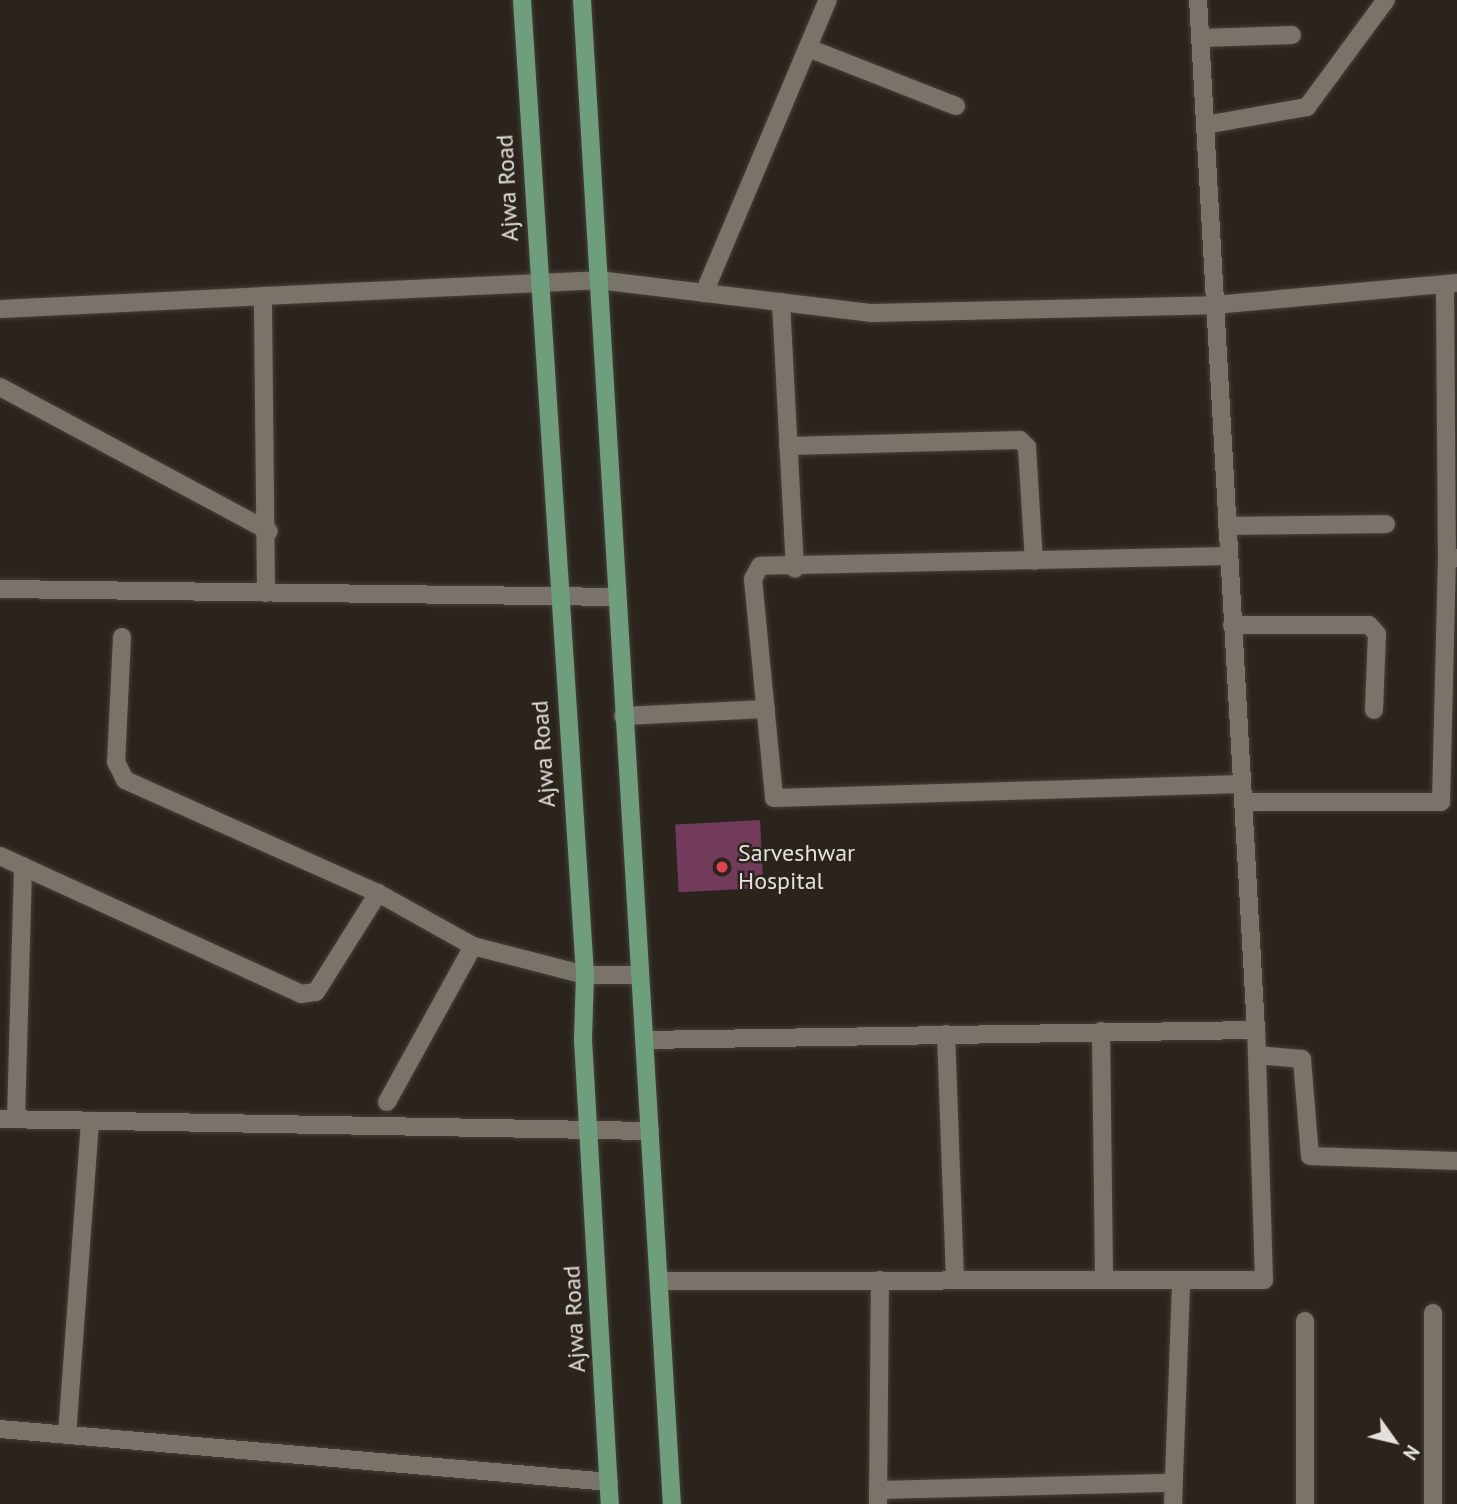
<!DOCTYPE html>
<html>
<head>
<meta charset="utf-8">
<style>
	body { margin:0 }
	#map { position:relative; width:1457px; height:1504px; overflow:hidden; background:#2a241c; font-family:"PT Sans",sans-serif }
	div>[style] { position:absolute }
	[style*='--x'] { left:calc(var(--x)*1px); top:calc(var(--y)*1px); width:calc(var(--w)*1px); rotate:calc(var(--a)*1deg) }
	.building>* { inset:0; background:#723b5b; transform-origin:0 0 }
	.roads { filter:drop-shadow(0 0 2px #45403a) drop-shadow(0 0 2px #45403a) }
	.minor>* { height:18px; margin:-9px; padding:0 9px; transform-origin:9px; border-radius:9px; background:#7a736a }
	.major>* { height:18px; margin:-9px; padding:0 9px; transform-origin:9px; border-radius:9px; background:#6f9e7d }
	.dots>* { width:19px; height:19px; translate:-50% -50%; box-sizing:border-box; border:4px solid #2a241c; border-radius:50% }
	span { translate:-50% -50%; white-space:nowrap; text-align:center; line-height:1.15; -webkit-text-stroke:5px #2a241c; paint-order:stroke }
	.street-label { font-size:24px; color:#e4e0db }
	.poi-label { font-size:24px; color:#e4e0db }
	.left { translate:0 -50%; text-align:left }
	.north { position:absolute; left:1359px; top:1406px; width:70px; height:70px; -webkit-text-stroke:5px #2a241c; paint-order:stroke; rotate:124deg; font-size:19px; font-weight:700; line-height:28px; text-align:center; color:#e4e0db }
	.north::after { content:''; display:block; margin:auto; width:24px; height:32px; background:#e4e0db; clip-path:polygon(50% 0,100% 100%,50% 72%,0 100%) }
</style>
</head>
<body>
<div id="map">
	<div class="building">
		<i style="left:760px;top:820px;width:68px;height:85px;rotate:87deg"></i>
	</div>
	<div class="roads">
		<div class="minor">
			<i style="--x:1201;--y:38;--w:91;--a:-1.9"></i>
			<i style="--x:808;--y:48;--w:159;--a:21.4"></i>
			<i style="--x:1205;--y:125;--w:104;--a:-10"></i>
			<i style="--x:1307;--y:107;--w:133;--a:-53.6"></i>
			<i style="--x:1445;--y:285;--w:273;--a:89.6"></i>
			<i style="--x:704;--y:293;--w:318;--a:-67.1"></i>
			<i style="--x:781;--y:302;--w:267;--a:87"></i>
			<i style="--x:0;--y:309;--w:263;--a:-2.8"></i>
			<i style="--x:0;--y:387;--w:305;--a:28.2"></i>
			<i style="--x:788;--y:446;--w:232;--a:-1.5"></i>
			<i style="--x:1020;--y:440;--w:10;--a:45"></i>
			<i style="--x:1027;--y:447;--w:114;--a:86.5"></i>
			<i style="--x:1227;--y:526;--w:159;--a:-0.7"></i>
			<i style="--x:1229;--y:556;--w:469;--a:178.8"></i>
			<i style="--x:760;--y:566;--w:15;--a:118"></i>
			<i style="--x:753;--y:579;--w:220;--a:84.5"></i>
			<i style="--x:774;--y:798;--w:468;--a:-1.7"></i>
			<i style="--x:0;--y:589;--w:616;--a:0.74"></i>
			<i style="--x:266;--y:593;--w:297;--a:-90.6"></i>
			<i style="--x:263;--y:296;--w:335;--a:-2.7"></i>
			<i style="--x:598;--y:280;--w:276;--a:6.9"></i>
			<i style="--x:872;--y:313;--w:342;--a:-1.3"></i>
			<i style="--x:1214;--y:305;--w:244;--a:-5.2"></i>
			<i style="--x:1232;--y:625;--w:137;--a:0"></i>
			<i style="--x:1369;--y:625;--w:12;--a:48"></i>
			<i style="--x:1377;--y:634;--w:76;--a:92.3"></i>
			<i style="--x:122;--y:637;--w:125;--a:92.7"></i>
			<i style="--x:116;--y:762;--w:20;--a:63"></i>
			<i style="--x:125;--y:780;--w:277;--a:24.1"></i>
			<i style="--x:378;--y:893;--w:109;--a:29.2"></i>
			<i style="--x:473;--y:946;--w:116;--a:14.5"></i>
			<i style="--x:585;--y:975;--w:54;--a:0"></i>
			<i style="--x:623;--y:716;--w:143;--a:-2.8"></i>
			<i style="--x:1243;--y:802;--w:198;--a:0"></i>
			<i style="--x:1441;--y:802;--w:244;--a:-88.6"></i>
			<i style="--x:1447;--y:558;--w:10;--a:0"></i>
			<i style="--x:0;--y:856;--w:331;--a:24.6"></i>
			<i style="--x:301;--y:994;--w:15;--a:-8"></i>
			<i style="--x:316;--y:992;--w:117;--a:-57.9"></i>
			<i style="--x:1101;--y:1031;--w:248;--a:89.3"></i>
			<i style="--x:946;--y:1034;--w:246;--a:87.9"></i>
			<i style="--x:644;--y:1040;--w:612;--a:-0.94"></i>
			<i style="--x:1257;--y:1055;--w:45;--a:5.1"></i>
			<i style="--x:1302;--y:1059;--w:97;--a:85.3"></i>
			<i style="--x:1310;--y:1156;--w:147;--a:1.9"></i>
			<i style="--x:387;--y:1102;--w:178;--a:-61.1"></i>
			<i style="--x:0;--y:1119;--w:650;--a:1.06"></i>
			<i style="--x:16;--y:1119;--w:253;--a:-88.4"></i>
			<i style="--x:661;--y:1281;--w:603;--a:-0.1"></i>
			<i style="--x:1264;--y:1280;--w:250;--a:-91.8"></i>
			<i style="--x:1256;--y:1030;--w:1032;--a:-93.22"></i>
			<i style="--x:1433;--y:1313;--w:191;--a:90"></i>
			<i style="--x:1305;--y:1321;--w:183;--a:90"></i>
			<i style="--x:0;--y:1429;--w:611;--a:4.97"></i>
			<i style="--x:67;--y:1435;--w:315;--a:-85.8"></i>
			<i style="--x:878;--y:1490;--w:295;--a:-1.4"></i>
			<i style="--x:878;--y:1504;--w:224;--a:-89.5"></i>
			<i style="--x:1173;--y:1504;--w:223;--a:-87.9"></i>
		</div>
		<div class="major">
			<i style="--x:522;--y:0;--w:977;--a:86.3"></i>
			<i style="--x:585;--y:975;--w:65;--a:91.8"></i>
			<i style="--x:583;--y:1040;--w:465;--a:86.7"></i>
			<i style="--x:582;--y:0;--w:1507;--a:86.58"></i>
		</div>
	</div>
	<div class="dots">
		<i style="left:722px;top:867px;background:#e0444e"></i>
	</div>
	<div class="street-label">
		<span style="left:507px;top:188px;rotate:-93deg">Ajwa Road</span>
		<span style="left:543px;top:754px;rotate:-94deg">Ajwa Road</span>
		<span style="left:574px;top:1319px;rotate:-93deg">Ajwa Road</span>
	</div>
	<div class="poi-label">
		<span class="left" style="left:738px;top:867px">Sarveshwar<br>Hospital</span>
	</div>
	<div class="north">N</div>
</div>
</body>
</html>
